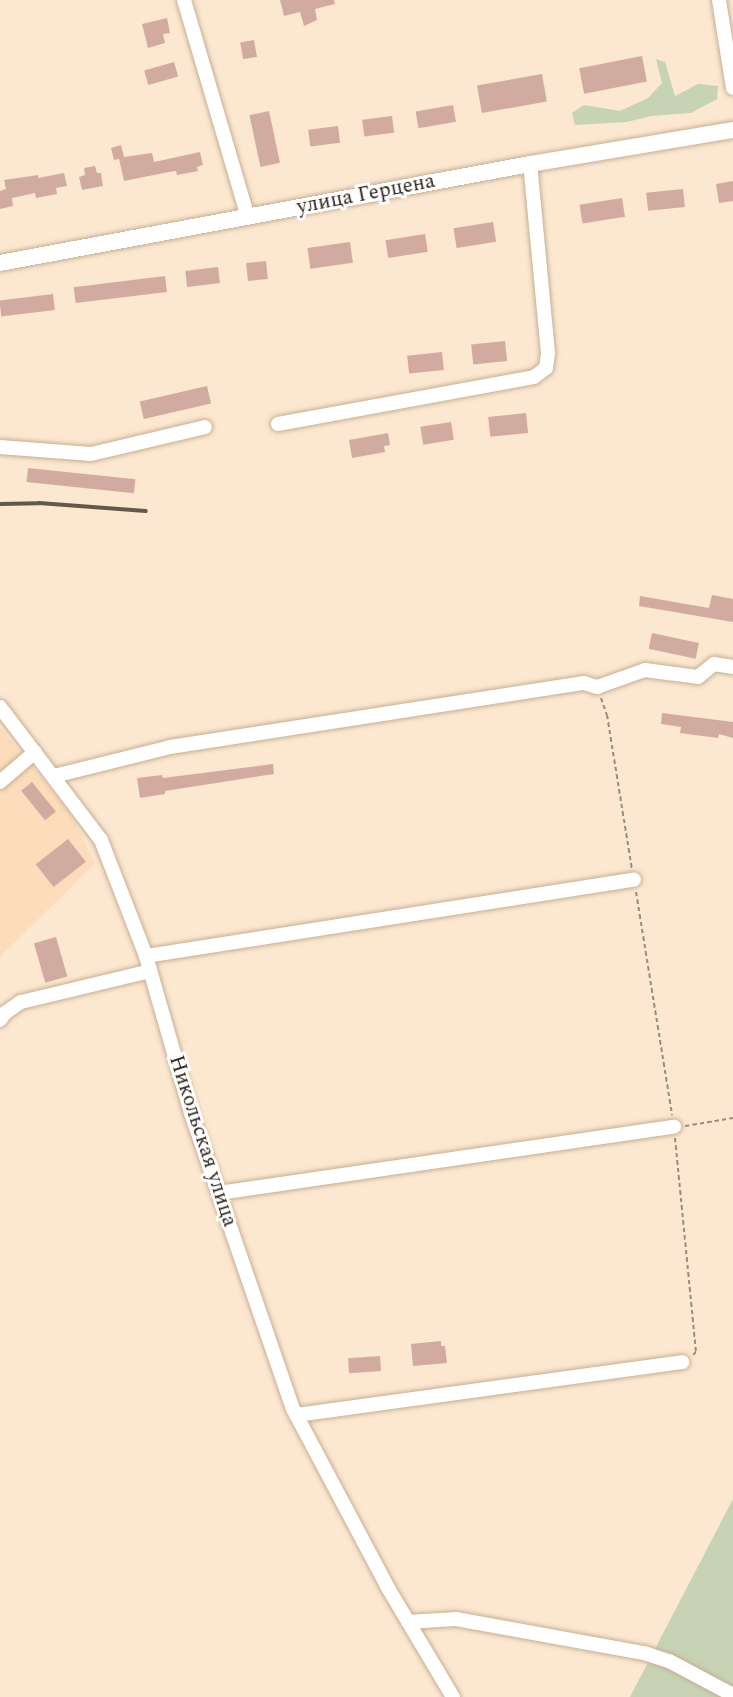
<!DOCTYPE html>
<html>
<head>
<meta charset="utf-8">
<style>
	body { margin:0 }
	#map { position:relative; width:733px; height:1697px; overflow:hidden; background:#fce7d0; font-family:Spectral,serif }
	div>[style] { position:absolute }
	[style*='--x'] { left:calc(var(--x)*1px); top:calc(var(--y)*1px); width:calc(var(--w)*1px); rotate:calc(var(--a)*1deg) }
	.built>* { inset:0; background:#fcdcba }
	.green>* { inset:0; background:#c7d3b5 }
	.building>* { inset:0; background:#d2aba0; transform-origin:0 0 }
	.path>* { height:2px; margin-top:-1px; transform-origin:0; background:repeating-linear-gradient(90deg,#9b8b7a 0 4.5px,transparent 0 7.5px) }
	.roads { filter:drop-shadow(0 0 2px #c7ae93) drop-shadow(0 0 2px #c7ae93) }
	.minor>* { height:14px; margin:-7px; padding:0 7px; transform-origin:7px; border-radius:7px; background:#fff }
	.major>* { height:16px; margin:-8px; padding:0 8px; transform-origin:8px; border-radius:8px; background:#fff }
	.rail>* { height:4px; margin:-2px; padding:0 2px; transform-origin:2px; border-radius:2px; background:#65584b }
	span { translate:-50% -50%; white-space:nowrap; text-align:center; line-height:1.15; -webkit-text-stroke:6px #fff; paint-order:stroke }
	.street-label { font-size:21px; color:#2d2319 }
</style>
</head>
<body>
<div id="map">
	<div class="built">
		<i style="clip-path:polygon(0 728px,69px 812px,95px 863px,0 957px)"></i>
	</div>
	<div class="green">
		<i style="clip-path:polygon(656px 59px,665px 62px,675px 96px,698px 84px,718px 86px,717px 99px,691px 113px,651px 116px,627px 122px,575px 125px,572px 113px,584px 105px,620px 111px,648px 98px,662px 83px)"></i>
		<i style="clip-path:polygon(733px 1499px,733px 1697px,630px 1697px)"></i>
	</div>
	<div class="building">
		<i style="clip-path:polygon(280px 0,334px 0,335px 4px,315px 9px,317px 20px,304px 26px,300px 12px,284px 16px)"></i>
		<i style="clip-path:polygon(167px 18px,170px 33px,163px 34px,165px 43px,148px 48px,142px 24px)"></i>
		<i style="left:254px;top:40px;width:17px;height:14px;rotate:80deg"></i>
		<i style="left:642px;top:56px;width:26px;height:64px;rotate:79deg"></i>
		<i style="left:174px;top:62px;width:15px;height:31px;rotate:74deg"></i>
		<i style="left:542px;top:74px;width:28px;height:66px;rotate:80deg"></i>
		<i style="left:453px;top:105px;width:17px;height:38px;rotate:80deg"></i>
		<i style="left:269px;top:111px;width:53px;height:20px;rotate:78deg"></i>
		<i style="left:392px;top:116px;width:17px;height:30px;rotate:83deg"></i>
		<i style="left:338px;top:126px;width:17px;height:30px;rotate:83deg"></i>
		<i style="clip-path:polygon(121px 145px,124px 157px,152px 153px,154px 162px,200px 152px,203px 165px,197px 167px,198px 171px,177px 175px,176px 171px,169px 172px,124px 181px,119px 159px,114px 160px,111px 148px)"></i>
		<i style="clip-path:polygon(95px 166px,97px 173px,101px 173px,103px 186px,82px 190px,79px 177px,85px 175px,84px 168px)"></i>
		<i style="clip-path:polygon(64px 173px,67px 186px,56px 188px,57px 194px,36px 198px,35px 193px,12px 198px,13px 206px,0 209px,0 191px,6px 189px,4px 180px,38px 175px,38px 178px)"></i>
		<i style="clip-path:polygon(733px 181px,733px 201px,719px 203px,716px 184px)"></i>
		<i style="left:683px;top:189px;width:18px;height:37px;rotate:84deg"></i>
		<i style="left:622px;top:198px;width:19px;height:43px;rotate:81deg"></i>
		<i style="left:493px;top:222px;width:20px;height:40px;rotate:81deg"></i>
		<i style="left:425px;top:234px;width:18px;height:40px;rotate:81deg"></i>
		<i style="left:350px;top:242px;width:21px;height:43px;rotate:82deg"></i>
		<i style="left:266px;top:261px;width:18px;height:20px;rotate:84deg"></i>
		<i style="left:218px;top:267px;width:16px;height:33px;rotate:83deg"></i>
		<i style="left:165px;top:276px;width:16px;height:92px;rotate:83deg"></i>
		<i style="left:53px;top:294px;width:16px;height:54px;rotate:83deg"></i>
		<i style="left:505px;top:341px;width:20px;height:34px;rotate:84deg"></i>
		<i style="left:442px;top:352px;width:18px;height:35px;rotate:84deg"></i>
		<i style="left:207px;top:386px;width:18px;height:69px;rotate:77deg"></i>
		<i style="left:526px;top:413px;width:20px;height:38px;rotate:84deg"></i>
		<i style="left:451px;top:422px;width:18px;height:31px;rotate:81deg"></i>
		<i style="clip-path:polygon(388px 433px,390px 445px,384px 446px,385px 452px,352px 458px,349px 440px)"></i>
		<i style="left:28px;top:468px;width:108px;height:14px;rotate:6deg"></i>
		<i style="clip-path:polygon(712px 595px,733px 599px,733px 622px,639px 606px,640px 596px,709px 608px)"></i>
		<i style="left:652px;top:633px;width:48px;height:16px;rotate:12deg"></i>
		<i style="clip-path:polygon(662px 713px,733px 722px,733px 738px,719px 734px,718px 738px,680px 733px,681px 727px,661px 724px)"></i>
		<i style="clip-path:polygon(273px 764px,274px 774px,165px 791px,165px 794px,140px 798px,137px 778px,162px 775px,163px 778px)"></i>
		<i style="left:32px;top:782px;width:38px;height:14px;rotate:51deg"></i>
		<i style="left:68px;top:839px;width:29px;height:41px;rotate:52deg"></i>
		<i style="left:56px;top:937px;width:41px;height:23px;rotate:74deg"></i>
		<i style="clip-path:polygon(441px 1341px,441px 1346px,445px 1346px,447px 1363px,413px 1366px,411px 1344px)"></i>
		<i style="left:380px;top:1356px;width:15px;height:32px;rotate:86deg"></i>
	</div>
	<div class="path">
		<i style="--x:601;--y:698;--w:18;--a:71"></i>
		<i style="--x:607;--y:715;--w:156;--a:80.8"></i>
		<i style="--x:636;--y:892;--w:226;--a:80.8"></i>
		<i style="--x:685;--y:1126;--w:49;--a:-9.5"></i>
		<i style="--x:675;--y:1138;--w:215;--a:84.4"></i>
		<i style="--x:696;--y:1352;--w:4;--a:135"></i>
	</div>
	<div class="roads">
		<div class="minor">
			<i style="--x:184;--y:0;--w:226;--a:73.6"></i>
			<i style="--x:719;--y:0;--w:89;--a:81"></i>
			<i style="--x:278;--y:424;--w:260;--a:-10.4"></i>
			<i style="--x:534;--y:377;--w:15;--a:-37"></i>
			<i style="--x:546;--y:368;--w:15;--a:-82"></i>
			<i style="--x:548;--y:353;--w:190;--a:-95.4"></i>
			<i style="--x:0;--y:447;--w:91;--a:4.4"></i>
			<i style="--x:91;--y:454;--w:117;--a:-13.3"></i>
			<i style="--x:0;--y:707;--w:167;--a:52.8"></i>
			<i style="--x:101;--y:840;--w:124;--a:68.8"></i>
			<i style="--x:146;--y:956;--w:163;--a:74"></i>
			<i style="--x:191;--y:1113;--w:313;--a:71"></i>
			<i style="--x:293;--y:1409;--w:203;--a:62"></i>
			<i style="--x:388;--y:1588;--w:127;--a:59.2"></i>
			<i style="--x:54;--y:776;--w:120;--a:-14"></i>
			<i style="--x:170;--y:747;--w:419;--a:-8.8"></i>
			<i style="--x:584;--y:683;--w:14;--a:17"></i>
			<i style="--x:597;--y:687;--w:51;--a:-19.5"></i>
			<i style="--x:645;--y:670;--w:53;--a:7.5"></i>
			<i style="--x:698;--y:677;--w:21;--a:-39"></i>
			<i style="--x:714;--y:664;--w:19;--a:9"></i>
			<i style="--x:0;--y:782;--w:46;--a:-40.6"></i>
			<i style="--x:146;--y:956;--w:494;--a:-8.9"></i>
			<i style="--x:0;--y:1020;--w:9;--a:-54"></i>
			<i style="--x:5;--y:1013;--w:19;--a:-35"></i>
			<i style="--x:21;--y:1002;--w:133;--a:-13.5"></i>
			<i style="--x:219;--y:1193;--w:460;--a:-8.3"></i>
			<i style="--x:296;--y:1415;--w:390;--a:-7.8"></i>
			<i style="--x:408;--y:1622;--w:48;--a:-3.6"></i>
			<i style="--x:456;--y:1619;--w:191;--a:10.3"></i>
			<i style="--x:644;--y:1653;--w:26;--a:18"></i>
			<i style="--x:669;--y:1661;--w:72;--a:28"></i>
		</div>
		<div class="major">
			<i style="--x:0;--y:263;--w:539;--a:-10.58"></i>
			<i style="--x:530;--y:164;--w:206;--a:-9.5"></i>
		</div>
	</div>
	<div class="rail">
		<i style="--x:0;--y:504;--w:39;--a:-1"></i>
		<i style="--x:39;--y:503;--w:107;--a:4.3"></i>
	</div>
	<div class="street-label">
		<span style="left:366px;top:194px;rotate:-11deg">улица Герцена</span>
		<span style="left:203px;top:1141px;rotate:72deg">Никольская улица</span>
	</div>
</div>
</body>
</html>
